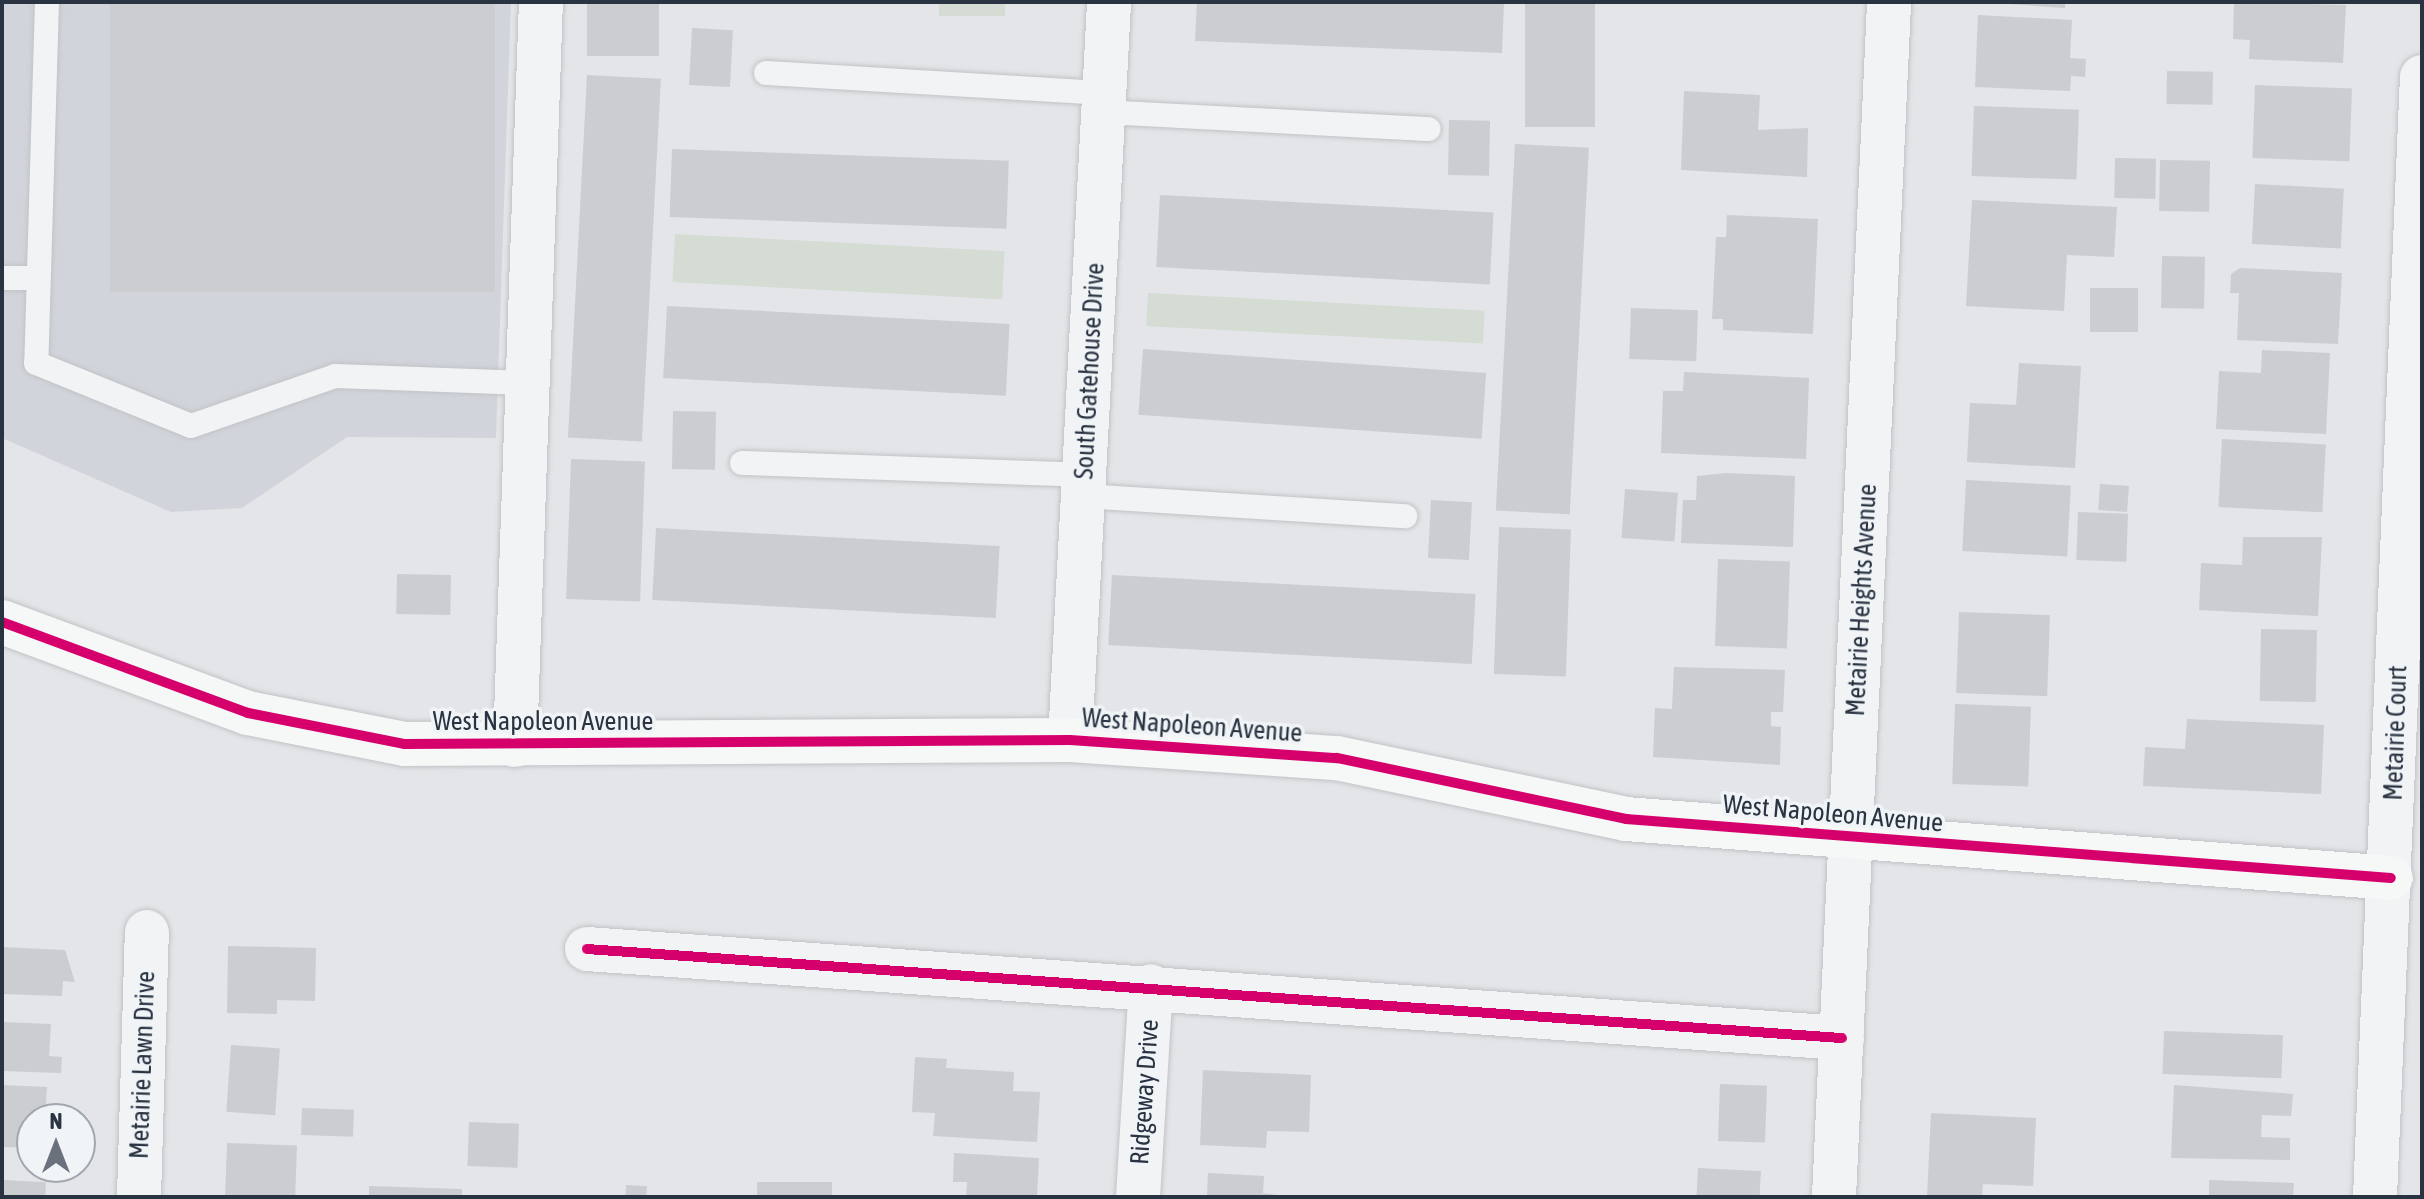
<!DOCTYPE html>
<html>
<head>
<meta charset="utf-8">
<style>
	body { margin:0 }
	#map { position:relative; width:2424px; height:1199px; overflow:hidden; background:#e3e5e8; font-family:"Asap Condensed",sans-serif }
	div>[style] { position:absolute }
	[style*='--x'] { left:calc(var(--x)*1px); top:calc(var(--y)*1px); width:calc(var(--w)*1px); rotate:calc(var(--a)*1deg) }
	.built>* { inset:0; background:#d1d5db }
	.green>* { inset:0; background:#d4dcd3; transform-origin:0 0 }
	.building>* { inset:0; background:#cbcdd0; transform-origin:0 0 }
	.roads { filter:drop-shadow(0 0 2px #c1c3c6) drop-shadow(0 0 2px #c1c3c6) }
	.lane>* { height:24px; margin:-12px; padding:0 12px; transform-origin:12px; border-radius:12px; background:#f2f3f5 }
	.street>* { height:44px; margin:-22px; padding:0 22px; transform-origin:22px; border-radius:22px; background:#f2f3f5 }
	.secondary>* { height:44px; margin:-22px; padding:0 22px; transform-origin:22px; border-radius:22px; background:#f6f7f7 }
	.cycleway>* { height:10px; margin:-5px; padding:0 5px; transform-origin:5px; border-radius:5px; background:#d6006c }
	span { translate:-50% -50%; white-space:nowrap; text-align:center; line-height:1.15; -webkit-text-stroke:7px #f1f4f7; paint-order:stroke }
	.street-label { font-size:26px; color:#293342 }
	.frame { position:absolute; inset:0; border:4px solid #293342; pointer-events:none }
	.north { position:absolute; left:16px; top:1103px; width:80px; height:80px; box-sizing:border-box; background:#f1f4f7; border:2px solid #a1a7af; border-radius:50%; rotate:0deg; font-size:22px; font-weight:700; line-height:32px; text-align:center; color:#293342 }
	.north::after { content:''; display:block; margin:auto; width:28px; height:36px; background:#6a717c; clip-path:polygon(50% 0,100% 100%,50% 72%,0 100%) }
</style>
</head>
<body>
<div id="map">
	<div class="built">
		<i style="clip-path:polygon(2px 2px,511px 2px,496px 438px,347px 437px,242px 508px,171px 512px,2px 438px)"></i>
	</div>
	<div class="green">
		<i style="left:939px;top:2px;width:66px;height:14px"></i>
		<i style="left:675px;top:234px;width:330px;height:48px;rotate:3deg"></i>
		<i style="left:1148px;top:293px;width:337px;height:33px;rotate:3deg"></i>
	</div>
	<div class="building">
		<i style="left:110px;top:2px;width:385px;height:290px"></i>
		<i style="left:587px;top:2px;width:72px;height:54px"></i>
		<i style="clip-path:polygon(1197px 2px,1504px 2px,1502px 53px,1195px 41px)"></i>
		<i style="left:1525px;top:2px;width:70px;height:125px"></i>
		<i style="clip-path:polygon(1979px 2px,2065px 2px,2065px 8px)"></i>
		<i style="clip-path:polygon(2234px 2px,2346px 5px,2343px 63px,2249px 59px,2250px 40px,2233px 39px)"></i>
		<i style="clip-path:polygon(1978px 15px,2072px 20px,2070px 58px,2086px 59px,2085px 77px,2071px 76px,2070px 91px,1975px 87px)"></i>
		<i style="left:692px;top:28px;width:41px;height:57px;rotate:3deg"></i>
		<i style="left:2167px;top:71px;width:46px;height:33px;rotate:1deg"></i>
		<i style="left:587px;top:75px;width:74px;height:363px;rotate:3deg"></i>
		<i style="left:2255px;top:85px;width:97px;height:73px;rotate:2deg"></i>
		<i style="clip-path:polygon(1684px 91px,1760px 95px,1758px 130px,1808px 128px,1807px 177px,1681px 170px)"></i>
		<i style="left:1974px;top:106px;width:105px;height:70px;rotate:2deg"></i>
		<i style="left:1449px;top:120px;width:41px;height:55px;rotate:1deg"></i>
		<i style="left:1515px;top:144px;width:74px;height:367px;rotate:3deg"></i>
		<i style="left:672px;top:149px;width:337px;height:68px;rotate:2deg"></i>
		<i style="left:2115px;top:158px;width:41px;height:40px;rotate:1deg"></i>
		<i style="left:2160px;top:160px;width:50px;height:51px;rotate:1deg"></i>
		<i style="left:2255px;top:184px;width:89px;height:60px;rotate:3deg"></i>
		<i style="left:1160px;top:195px;width:334px;height:72px;rotate:3deg"></i>
		<i style="clip-path:polygon(1972px 200px,2117px 207px,2114px 257px,2067px 255px,2064px 311px,1966px 306px)"></i>
		<i style="clip-path:polygon(1727px 215px,1818px 219px,1813px 334px,1723px 330px,1723px 319px,1712px 319px,1716px 237px,1726px 237px)"></i>
		<i style="left:2162px;top:256px;width:43px;height:52px;rotate:1deg"></i>
		<i style="clip-path:polygon(2240px 268px,2342px 273px,2338px 344px,2237px 340px,2239px 293px,2230px 293px,2231px 274px)"></i>
		<i style="left:2090px;top:288px;width:48px;height:44px"></i>
		<i style="left:667px;top:306px;width:343px;height:72px;rotate:3deg"></i>
		<i style="left:1631px;top:308px;width:67px;height:51px;rotate:2deg"></i>
		<i style="left:1143px;top:349px;width:344px;height:66px;rotate:4deg"></i>
		<i style="clip-path:polygon(2262px 350px,2330px 353px,2326px 434px,2216px 429px,2219px 371px,2261px 373px)"></i>
		<i style="clip-path:polygon(2019px 363px,2081px 366px,2075px 468px,1967px 462px,1970px 403px,2016px 405px)"></i>
		<i style="clip-path:polygon(1684px 372px,1809px 378px,1806px 459px,1661px 453px,1663px 391px,1683px 391px)"></i>
		<i style="left:673px;top:411px;width:43px;height:58px;rotate:1deg"></i>
		<i style="left:2222px;top:439px;width:104px;height:68px;rotate:3deg"></i>
		<i style="left:571px;top:459px;width:74px;height:140px;rotate:2deg"></i>
		<i style="clip-path:polygon(1726px 473px,1795px 476px,1793px 547px,1681px 543px,1683px 500px,1696px 500px,1697px 476px)"></i>
		<i style="left:1966px;top:480px;width:105px;height:71px;rotate:3deg"></i>
		<i style="left:2100px;top:484px;width:29px;height:26px;rotate:4deg"></i>
		<i style="left:1625px;top:489px;width:53px;height:49px;rotate:4deg"></i>
		<i style="left:1431px;top:500px;width:41px;height:58px;rotate:3deg"></i>
		<i style="left:2078px;top:512px;width:50px;height:48px;rotate:2deg"></i>
		<i style="left:1499px;top:527px;width:72px;height:147px;rotate:2deg"></i>
		<i style="left:656px;top:528px;width:344px;height:72px;rotate:3deg"></i>
		<i style="clip-path:polygon(2243px 537px,2322px 537px,2318px 616px,2199px 610px,2201px 563px,2242px 565px)"></i>
		<i style="left:1718px;top:559px;width:72px;height:87px;rotate:2deg"></i>
		<i style="left:397px;top:574px;width:54px;height:40px;rotate:1deg"></i>
		<i style="left:1112px;top:575px;width:364px;height:70px;rotate:3deg"></i>
		<i style="left:1959px;top:612px;width:91px;height:81px;rotate:2deg"></i>
		<i style="left:2261px;top:629px;width:56px;height:72px;rotate:1deg"></i>
		<i style="clip-path:polygon(1674px 667px,1785px 670px,1783px 712px,1771px 712px,1771px 726px,1781px 727px,1780px 765px,1653px 757px,1655px 708px,1672px 709px)"></i>
		<i style="left:1955px;top:704px;width:76px;height:80px;rotate:2deg"></i>
		<i style="clip-path:polygon(2187px 719px,2324px 725px,2321px 794px,2143px 786px,2145px 747px,2185px 749px)"></i>
		<i style="clip-path:polygon(228px 946px,316px 948px,315px 1001px,277px 1000px,277px 1014px,227px 1013px)"></i>
		<i style="clip-path:polygon(2px 947px,65px 950px,75px 982px,63px 981px,62px 996px,2px 994px)"></i>
		<i style="clip-path:polygon(2px 1022px,51px 1024px,49px 1056px,62px 1057px,61px 1073px,2px 1071px)"></i>
		<i style="left:2164px;top:1031px;width:119px;height:43px;rotate:2deg"></i>
		<i style="left:231px;top:1045px;width:49px;height:67px;rotate:4deg"></i>
		<i style="clip-path:polygon(915px 1057px,947px 1059px,946px 1068px,1014px 1072px,1013px 1091px,1040px 1092px,1037px 1142px,933px 1136px,935px 1113px,912px 1112px)"></i>
		<i style="clip-path:polygon(1203px 1070px,1311px 1075px,1309px 1132px,1267px 1131px,1266px 1148px,1200px 1145px)"></i>
		<i style="left:1720px;top:1084px;width:47px;height:57px;rotate:2deg"></i>
		<i style="clip-path:polygon(2px 1085px,47px 1087px,45px 1119px,32px 1119px,32px 1148px,2px 1147px)"></i>
		<i style="clip-path:polygon(2174px 1085px,2293px 1094px,2291px 1116px,2262px 1115px,2261px 1137px,2290px 1138px,2290px 1160px,2171px 1158px)"></i>
		<i style="left:302px;top:1108px;width:52px;height:27px;rotate:2deg"></i>
		<i style="clip-path:polygon(1931px 1113px,2036px 1118px,2033px 1186px,1983px 1184px,1982px 1197px,1927px 1197px)"></i>
		<i style="left:469px;top:1122px;width:50px;height:44px;rotate:2deg"></i>
		<i style="left:227px;top:1143px;width:70px;height:54px;rotate:2deg"></i>
		<i style="clip-path:polygon(954px 1153px,1039px 1158px,1037px 1197px,966px 1197px,967px 1182px,953px 1182px)"></i>
		<i style="left:1698px;top:1168px;width:63px;height:29px;rotate:3deg"></i>
		<i style="clip-path:polygon(1208px 1173px,1264px 1176px,1263px 1193px,1294px 1197px,1207px 1197px)"></i>
		<i style="left:2px;top:1180px;width:44px;height:17px;rotate:3deg"></i>
		<i style="clip-path:polygon(2209px 1180px,2294px 1183px,2293px 1197px,2209px 1197px)"></i>
		<i style="left:757px;top:1182px;width:75px;height:15px"></i>
		<i style="left:626px;top:1185px;width:21px;height:12px;rotate:3deg"></i>
		<i style="clip-path:polygon(369px 1186px,462px 1189px,462px 1197px,369px 1197px)"></i>
	</div>
	<div class="roads">
		<div class="lane">
			<i style="--x:47;--y:2;--w:361;--a:91.7"></i>
			<i style="--x:36;--y:363;--w:167;--a:22.1"></i>
			<i style="--x:191;--y:426;--w:152;--a:-19.1"></i>
			<i style="--x:335;--y:376;--w:193;--a:2.1"></i>
			<i style="--x:766;--y:73;--w:340;--a:3.4"></i>
			<i style="--x:1103;--y:112;--w:326;--a:3"></i>
			<i style="--x:2;--y:278;--w:36;--a:0"></i>
			<i style="--x:742;--y:463;--w:342;--a:2"></i>
			<i style="--x:1083;--y:496;--w:323;--a:3.6"></i>
		</div>
		<div class="street">
			<i style="--x:1070;--y:740;--w:739;--a:-86.97"></i>
			<i style="--x:515;--y:745;--w:743;--a:-88"></i>
			<i style="--x:587;--y:949;--w:1258;--a:4.06"></i>
			<i style="--x:139;--y:1197;--w:265;--a:-88.3"></i>
			<i style="--x:1138;--y:1197;--w:211;--a:-86.5"></i>
			<i style="--x:1834;--y:1197;--w:1196;--a:-87.36"></i>
			<i style="--x:2375;--y:1197;--w:1121;--a:-87.6"></i>
		</div>
		<div class="secondary">
			<i style="--x:2;--y:622;--w:262;--a:20.3"></i>
			<i style="--x:248;--y:713;--w:159;--a:11.2"></i>
			<i style="--x:404;--y:744;--w:666;--a:-0.34"></i>
			<i style="--x:1070;--y:740;--w:268;--a:3.9"></i>
			<i style="--x:1337;--y:758;--w:295;--a:11.9"></i>
			<i style="--x:1626;--y:819;--w:767;--a:4.41"></i>
		</div>
	</div>
	<div class="cycleway">
		<i style="--x:2;--y:622;--w:262;--a:20.3"></i>
		<i style="--x:248;--y:713;--w:159;--a:11.2"></i>
		<i style="--x:404;--y:744;--w:666;--a:-0.34"></i>
		<i style="--x:1070;--y:740;--w:268;--a:3.9"></i>
		<i style="--x:1337;--y:758;--w:295;--a:11.9"></i>
		<i style="--x:1626;--y:819;--w:767;--a:4.41"></i>
		<i style="--x:587;--y:949;--w:1258;--a:4.06"></i>
	</div>
	<div class="street-label">
		<span style="left:1090px;top:371px;rotate:-87deg">South Gatehouse Drive</span>
		<span style="left:1862px;top:600px;rotate:-87deg">Metairie Heights Avenue</span>
		<span style="left:543px;top:722px">West Napoleon Avenue</span>
		<span style="left:1192px;top:726px;rotate:4deg">West Napoleon Avenue</span>
		<span style="left:2396px;top:733px;rotate:-88deg">Metairie Court</span>
		<span style="left:1833px;top:814px;rotate:5deg">West Napoleon Avenue</span>
		<span style="left:143px;top:1065px;rotate:-88deg">Metairie Lawn Drive</span>
		<span style="left:1145px;top:1092px;rotate:-86deg">Ridgeway Drive</span>
	</div>
	<div class="frame"></div>
	<div class="north">N</div>
</div>
</body>
</html>
